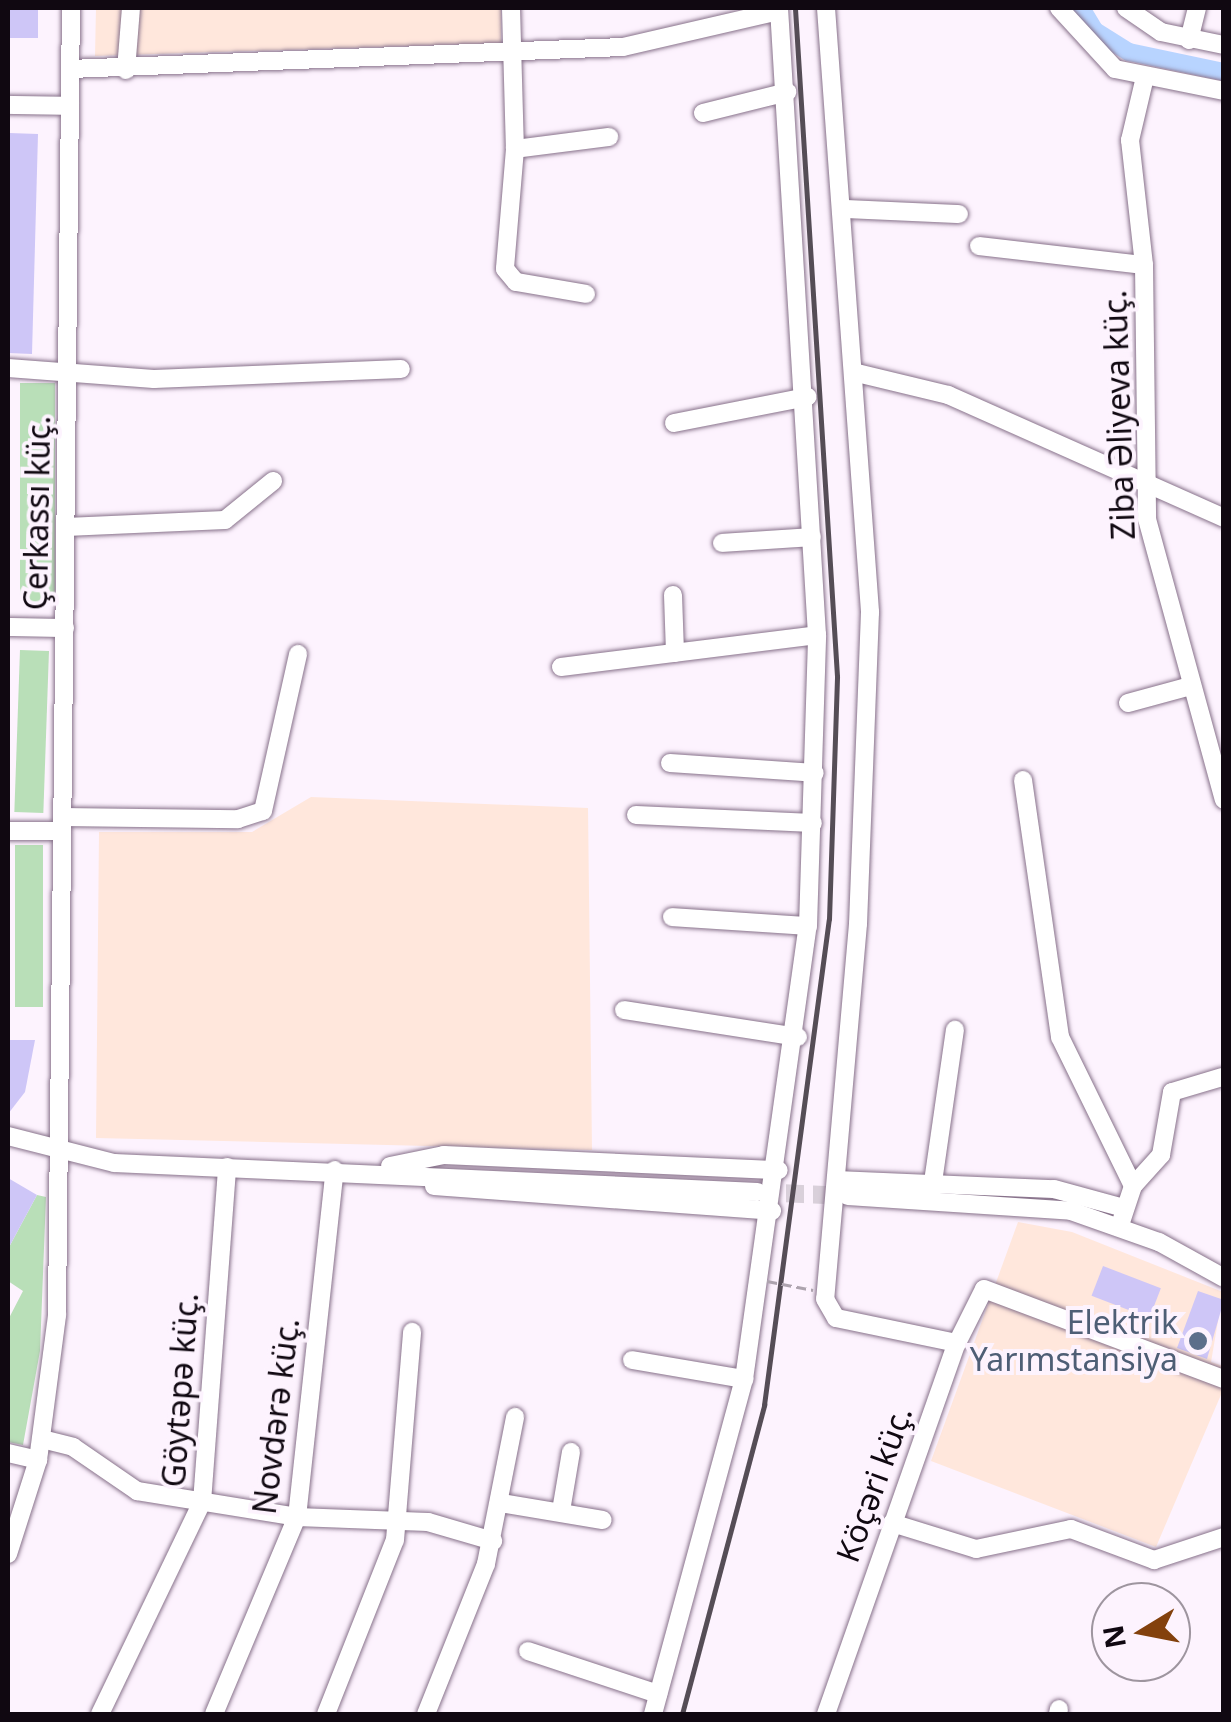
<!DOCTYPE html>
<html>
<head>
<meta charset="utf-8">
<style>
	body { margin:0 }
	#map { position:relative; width:1231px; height:1722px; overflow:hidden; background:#fdf3fe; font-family:"Noto Sans",sans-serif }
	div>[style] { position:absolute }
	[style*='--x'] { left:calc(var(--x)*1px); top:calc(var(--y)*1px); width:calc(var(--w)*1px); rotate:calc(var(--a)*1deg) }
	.industrial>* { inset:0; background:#ffe7dc }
	.green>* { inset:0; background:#b9dfb8; transform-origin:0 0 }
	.canal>* { height:18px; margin:-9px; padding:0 9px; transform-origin:9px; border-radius:9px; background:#b8d4ff }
	.building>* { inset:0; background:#cec6f7; transform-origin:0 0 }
	.minor-tunnel>* { height:18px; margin-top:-9px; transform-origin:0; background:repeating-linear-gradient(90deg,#d9d0da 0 18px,transparent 0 27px) }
	.roads { filter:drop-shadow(0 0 2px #87718a) drop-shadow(0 0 2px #87718a) }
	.minor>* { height:18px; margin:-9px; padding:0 9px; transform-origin:9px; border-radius:9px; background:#fff }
	.rail>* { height:5px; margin:-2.5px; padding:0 2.5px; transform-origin:2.5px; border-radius:2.5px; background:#554d56 }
	.path-bridge>* { height:2.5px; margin-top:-1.25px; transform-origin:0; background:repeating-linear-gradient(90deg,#ada3ae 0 10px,transparent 0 15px) }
	.dots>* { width:28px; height:28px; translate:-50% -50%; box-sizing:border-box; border:5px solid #fdf3fe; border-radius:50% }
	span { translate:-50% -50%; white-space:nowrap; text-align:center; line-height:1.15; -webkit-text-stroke:8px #fdf3fe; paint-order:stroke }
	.street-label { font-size:32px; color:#100811 }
	.service-label { font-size:32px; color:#4e5e75 }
	.right { translate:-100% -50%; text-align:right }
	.frame { position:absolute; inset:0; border:10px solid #100811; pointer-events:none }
	.north { position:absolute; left:1091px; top:1582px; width:100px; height:100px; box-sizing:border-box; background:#fdf3fe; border:2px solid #9e959f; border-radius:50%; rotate:260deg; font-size:28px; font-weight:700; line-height:40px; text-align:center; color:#100811 }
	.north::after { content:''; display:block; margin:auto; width:35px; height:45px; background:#83410d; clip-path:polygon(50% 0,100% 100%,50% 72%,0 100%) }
</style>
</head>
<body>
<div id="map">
	<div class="industrial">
		<i style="clip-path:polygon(96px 8px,501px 8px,501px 43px,95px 56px)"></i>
		<i style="clip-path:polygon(311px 797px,588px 808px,592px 1150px,96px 1138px,99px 832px,252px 832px)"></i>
		<i style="clip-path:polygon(1018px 1222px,1072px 1232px,1223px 1292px,1211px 1362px,1223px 1366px,1223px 1390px,1156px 1547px,931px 1461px)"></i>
	</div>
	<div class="green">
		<i style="left:20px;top:383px;width:35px;height:220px"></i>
		<i style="left:20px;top:650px;width:29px;height:162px;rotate:2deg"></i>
		<i style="left:15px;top:845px;width:28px;height:162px"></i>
		<i style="clip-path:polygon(37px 1195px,46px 1197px,40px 1351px,23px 1445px,8px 1442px,8px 1320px,23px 1291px,8px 1281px,8px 1249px)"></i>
	</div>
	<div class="canal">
		<i style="--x:1081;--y:8;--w:27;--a:59"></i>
		<i style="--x:1095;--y:31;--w:40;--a:32"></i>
		<i style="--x:1129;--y:52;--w:97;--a:11.9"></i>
	</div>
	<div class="building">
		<i style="left:9px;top:8px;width:29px;height:30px"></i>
		<i style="clip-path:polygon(9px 133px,38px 134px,32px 354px,8px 353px)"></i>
		<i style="clip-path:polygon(8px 1040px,35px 1040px,25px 1092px,8px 1114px)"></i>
		<i style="clip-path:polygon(8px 1178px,37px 1195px,8px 1249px)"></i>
		<i style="left:1103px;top:1266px;width:62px;height:32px;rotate:21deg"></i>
		<i style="clip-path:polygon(1198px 1291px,1224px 1300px,1207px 1359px,1177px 1348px)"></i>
	</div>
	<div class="minor-tunnel">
		<i style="--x:759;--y:1192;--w:89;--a:2.6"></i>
	</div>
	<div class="roads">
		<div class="minor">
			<i style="--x:511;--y:8;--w:141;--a:88.4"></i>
			<i style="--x:515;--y:149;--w:120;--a:94.8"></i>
			<i style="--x:505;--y:269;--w:17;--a:50"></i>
			<i style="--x:516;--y:282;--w:71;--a:9.7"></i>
			<i style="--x:826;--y:8;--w:606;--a:85.83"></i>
			<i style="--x:870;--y:612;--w:312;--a:92.2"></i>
			<i style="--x:858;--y:924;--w:376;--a:95"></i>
			<i style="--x:825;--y:1299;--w:22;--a:60"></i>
			<i style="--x:836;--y:1318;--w:124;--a:11.7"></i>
			<i style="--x:1059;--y:8;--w:83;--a:47.4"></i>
			<i style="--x:1115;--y:69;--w:111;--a:11.4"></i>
			<i style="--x:1126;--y:8;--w:42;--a:34.4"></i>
			<i style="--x:1161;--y:32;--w:64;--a:11.7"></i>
			<i style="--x:1189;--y:40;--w:33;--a:-76"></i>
			<i style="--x:70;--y:69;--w:553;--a:-2.28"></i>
			<i style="--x:623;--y:47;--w:160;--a:-13"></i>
			<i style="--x:126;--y:70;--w:62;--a:-85.4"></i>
			<i style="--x:1144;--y:81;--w:61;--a:103.3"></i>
			<i style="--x:1130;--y:140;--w:126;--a:83.6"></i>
			<i style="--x:1144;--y:265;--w:254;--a:89.3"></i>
			<i style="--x:1147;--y:519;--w:291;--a:74.7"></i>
			<i style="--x:8;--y:105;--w:62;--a:0.9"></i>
			<i style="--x:703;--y:113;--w:87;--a:-14"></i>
			<i style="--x:515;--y:149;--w:95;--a:-7.3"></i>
			<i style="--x:844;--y:209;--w:115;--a:2.5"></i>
			<i style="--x:979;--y:246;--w:166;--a:6.6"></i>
			<i style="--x:8;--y:368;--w:146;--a:4.3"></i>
			<i style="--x:154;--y:379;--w:247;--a:-2.3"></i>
			<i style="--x:857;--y:373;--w:94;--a:13.6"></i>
			<i style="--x:948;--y:395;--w:302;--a:24"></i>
			<i style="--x:674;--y:423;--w:136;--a:-11.1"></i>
			<i style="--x:66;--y:527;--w:159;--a:-2.5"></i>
			<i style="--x:225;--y:520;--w:62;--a:-39.1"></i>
			<i style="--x:722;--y:543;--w:90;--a:-3.8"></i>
			<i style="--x:673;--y:595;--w:58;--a:88"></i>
			<i style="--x:8;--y:627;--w:57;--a:1"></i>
			<i style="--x:561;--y:667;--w:258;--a:-7.1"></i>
			<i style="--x:1128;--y:703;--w:61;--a:-15.2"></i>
			<i style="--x:670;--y:763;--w:145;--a:3.9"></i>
			<i style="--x:1023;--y:780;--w:260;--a:81.8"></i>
			<i style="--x:1060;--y:1037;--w:166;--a:63.9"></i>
			<i style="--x:1133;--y:1186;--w:41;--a:108.4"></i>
			<i style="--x:636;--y:815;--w:177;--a:2.6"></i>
			<i style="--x:62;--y:817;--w:176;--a:0.7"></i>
			<i style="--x:238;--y:819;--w:26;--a:-18"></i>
			<i style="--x:263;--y:811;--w:161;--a:-77.4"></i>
			<i style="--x:8;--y:831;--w:54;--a:0"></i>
			<i style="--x:672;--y:917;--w:136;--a:3.8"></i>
			<i style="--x:624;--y:1010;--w:176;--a:8.8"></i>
			<i style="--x:8;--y:1136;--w:109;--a:14.3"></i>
			<i style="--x:114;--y:1163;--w:644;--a:2.58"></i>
			<i style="--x:390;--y:1166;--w:55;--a:-11.5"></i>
			<i style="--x:444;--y:1155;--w:335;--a:2.6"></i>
			<i style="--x:836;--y:1180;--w:218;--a:2.4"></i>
			<i style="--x:1054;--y:1189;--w:73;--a:15.2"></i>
			<i style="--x:434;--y:1186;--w:339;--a:4.2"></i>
			<i style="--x:1133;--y:1186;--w:42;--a:-47.9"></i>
			<i style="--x:1161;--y:1155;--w:64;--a:-80.1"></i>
			<i style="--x:1172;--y:1092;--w:52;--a:-16.7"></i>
			<i style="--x:932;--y:1189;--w:161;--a:-81.8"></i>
			<i style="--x:848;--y:1196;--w:224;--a:3.8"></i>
			<i style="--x:1071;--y:1211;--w:93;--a:19.4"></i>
			<i style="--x:1159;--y:1242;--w:74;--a:29"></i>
			<i style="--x:632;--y:1360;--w:114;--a:9.6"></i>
			<i style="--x:42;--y:1439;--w:32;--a:14"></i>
			<i style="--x:73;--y:1447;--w:78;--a:34.5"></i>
			<i style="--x:137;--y:1491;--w:162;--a:9.2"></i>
			<i style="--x:297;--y:1517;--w:131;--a:2.2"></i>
			<i style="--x:428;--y:1522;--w:68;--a:16.3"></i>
			<i style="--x:8;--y:1453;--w:31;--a:13"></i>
			<i style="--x:501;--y:1503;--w:103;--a:9.5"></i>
			<i style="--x:561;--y:1511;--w:60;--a:-80.4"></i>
			<i style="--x:892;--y:1523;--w:88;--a:17.2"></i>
			<i style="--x:976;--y:1549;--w:97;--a:-11.9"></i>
			<i style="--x:1071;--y:1529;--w:89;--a:20.5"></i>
			<i style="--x:1154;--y:1560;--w:74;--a:-18.2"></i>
			<i style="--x:8;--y:1554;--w:99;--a:-72.3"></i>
			<i style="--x:38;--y:1460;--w:146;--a:-82.5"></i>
			<i style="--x:57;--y:1315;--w:1307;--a:-89.39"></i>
			<i style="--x:528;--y:1651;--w:137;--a:18.3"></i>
			<i style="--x:100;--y:1714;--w:235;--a:-64.3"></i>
			<i style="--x:202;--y:1502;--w:336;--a:-85.7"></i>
			<i style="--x:214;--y:1714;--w:214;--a:-67.2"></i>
			<i style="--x:297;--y:1517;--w:349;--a:-83.8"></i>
			<i style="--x:326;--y:1714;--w:187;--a:-68.4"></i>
			<i style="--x:395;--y:1540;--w:209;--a:-85.3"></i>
			<i style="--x:426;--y:1714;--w:162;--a:-68.2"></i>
			<i style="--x:486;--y:1564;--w:150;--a:-78.8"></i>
			<i style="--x:653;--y:1714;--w:347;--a:-74.8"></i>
			<i style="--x:744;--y:1379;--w:457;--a:-82"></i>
			<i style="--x:808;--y:926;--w:291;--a:-88.2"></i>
			<i style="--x:817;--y:635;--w:628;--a:-93.47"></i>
			<i style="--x:826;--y:1714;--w:393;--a:-70.6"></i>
			<i style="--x:957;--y:1343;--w:60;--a:-63.4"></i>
			<i style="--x:984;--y:1289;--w:256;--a:20.6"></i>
			<i style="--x:1058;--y:1714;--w:5;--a:-79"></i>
		</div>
	</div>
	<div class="rail">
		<i style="--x:682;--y:1714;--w:320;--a:-75.1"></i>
		<i style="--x:764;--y:1405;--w:490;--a:-82.4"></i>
		<i style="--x:829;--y:919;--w:243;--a:-88.1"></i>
		<i style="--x:837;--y:676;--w:669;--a:-93.6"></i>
	</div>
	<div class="path-bridge">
		<i style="--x:767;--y:1281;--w:47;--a:11.1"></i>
	</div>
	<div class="dots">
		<i style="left:1198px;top:1341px;background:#5c6f8a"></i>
	</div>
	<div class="street-label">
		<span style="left:1119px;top:415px;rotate:-92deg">Ziba Əliyeva küç.</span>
		<span style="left:37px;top:513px;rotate:-89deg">Çerkassı küç.</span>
		<span style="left:180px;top:1390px;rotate:-86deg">Göytəpə küç.</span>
		<span style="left:276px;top:1416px;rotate:-83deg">Novdərə küç.</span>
		<span style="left:874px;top:1484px;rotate:-70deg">Köçəri küç.</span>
	</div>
	<div class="service-label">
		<span class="right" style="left:1178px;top:1341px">Elektrik<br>Yarımstansiya</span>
	</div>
	<div class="frame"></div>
	<div class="north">N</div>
</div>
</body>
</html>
